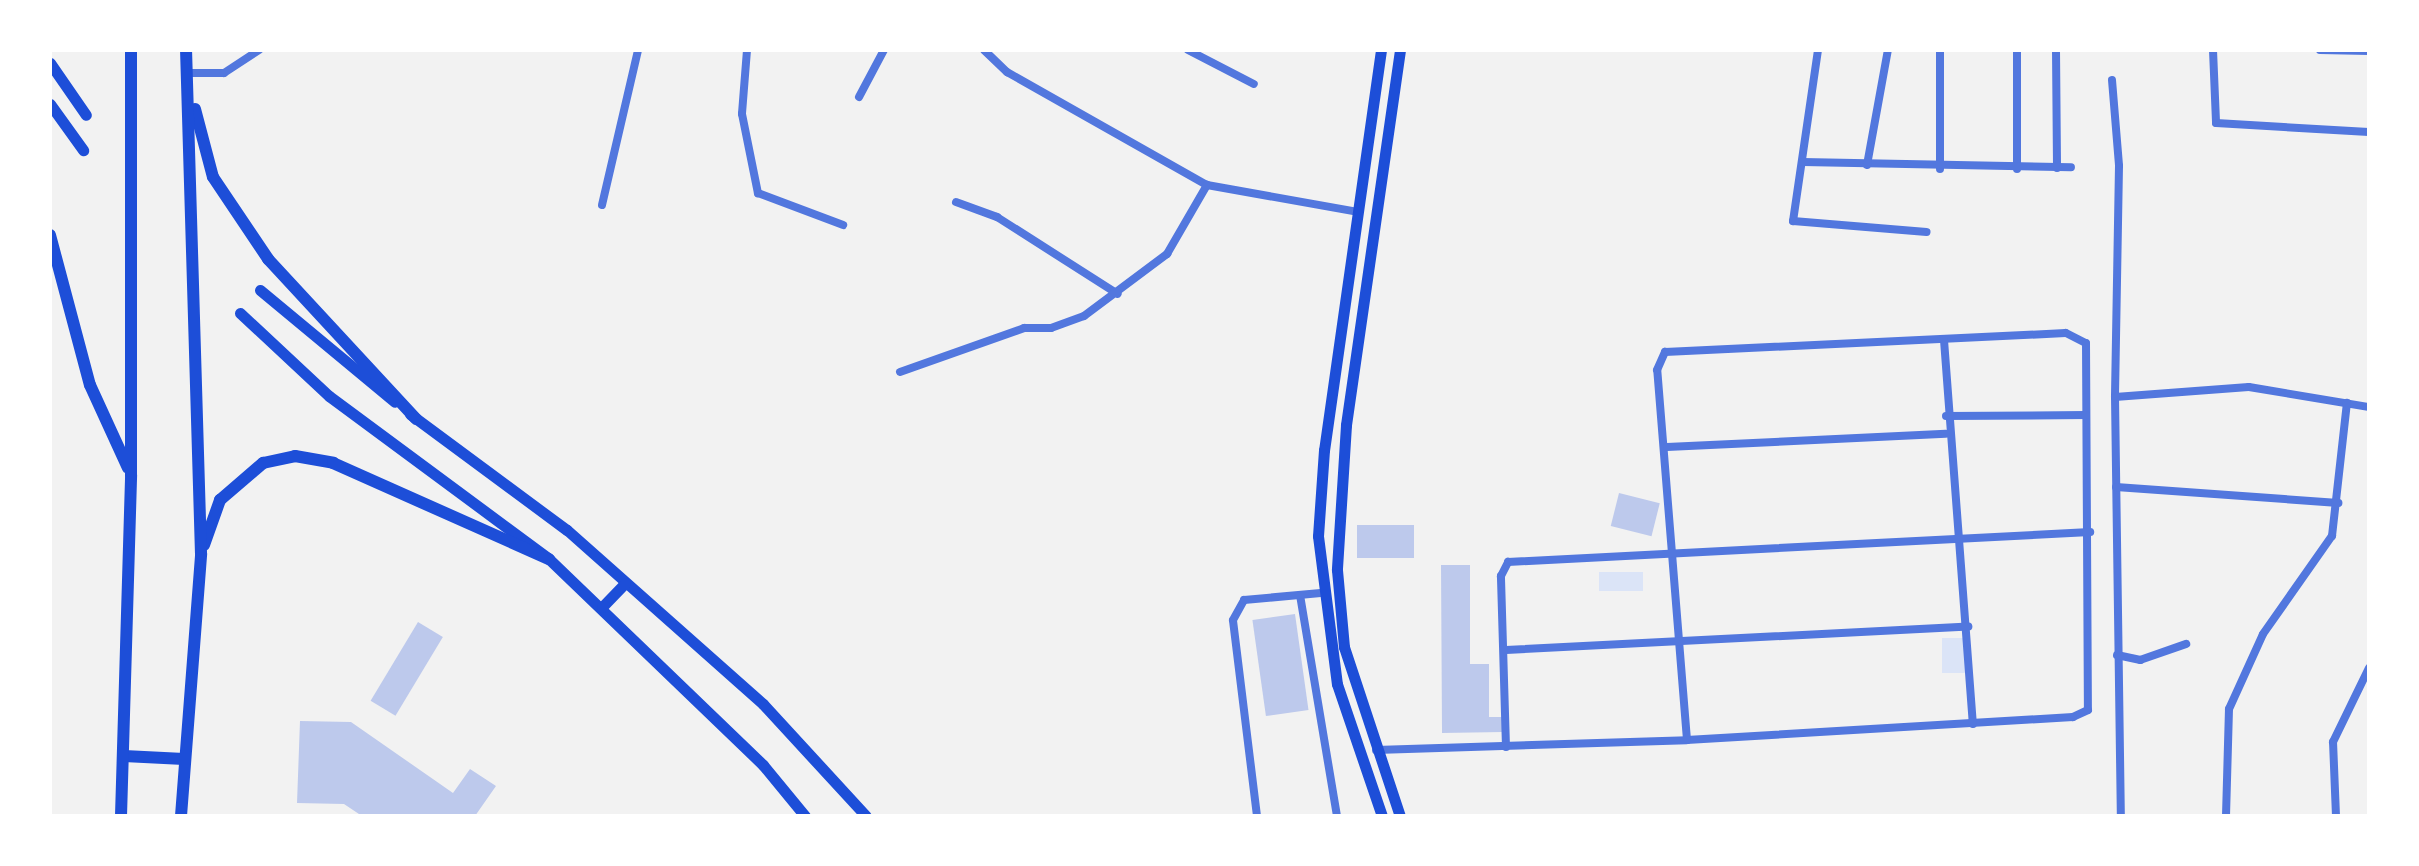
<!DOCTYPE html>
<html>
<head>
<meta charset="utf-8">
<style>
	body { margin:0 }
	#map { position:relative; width:2419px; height:866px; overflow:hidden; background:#f2f2f2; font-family:Cabin,sans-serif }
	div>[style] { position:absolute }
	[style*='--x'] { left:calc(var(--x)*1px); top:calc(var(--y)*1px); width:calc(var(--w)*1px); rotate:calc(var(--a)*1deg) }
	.green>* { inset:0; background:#dbe4f7; transform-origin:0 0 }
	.building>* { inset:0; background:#bdc9ec; transform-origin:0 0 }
	.minor>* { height:8px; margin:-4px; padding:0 4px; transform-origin:4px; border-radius:4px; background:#5277de }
	.secondary>* { height:11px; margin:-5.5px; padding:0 5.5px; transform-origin:5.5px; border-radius:5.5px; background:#1d4ed8 }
	.primary>* { height:12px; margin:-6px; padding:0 6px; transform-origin:6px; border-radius:6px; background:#1d4ed8 }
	span { translate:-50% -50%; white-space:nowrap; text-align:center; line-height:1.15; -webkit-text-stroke:8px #fff; paint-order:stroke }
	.frame { position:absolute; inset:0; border:52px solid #fff; pointer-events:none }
</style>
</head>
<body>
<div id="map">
	<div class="green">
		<i style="left:1643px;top:572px;width:19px;height:44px;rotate:90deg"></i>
		<i style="left:1942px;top:638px;width:24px;height:35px"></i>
	</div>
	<div class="building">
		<i style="left:1619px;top:493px;width:42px;height:34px;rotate:14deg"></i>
		<i style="left:1357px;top:525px;width:57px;height:33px"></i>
		<i style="clip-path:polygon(1441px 565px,1470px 565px,1470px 664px,1489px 664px,1489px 717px,1503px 717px,1503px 732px,1442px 733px)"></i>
		<i style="left:1295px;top:614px;width:97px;height:43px;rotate:82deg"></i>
		<i style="left:418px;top:622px;width:29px;height:92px;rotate:31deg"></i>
		<i style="clip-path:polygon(300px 721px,351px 722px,453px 793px,470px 769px,496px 786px,475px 816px,362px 816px,344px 804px,297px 803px)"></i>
	</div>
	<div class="minor">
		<i style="--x:747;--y:50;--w:64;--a:94.5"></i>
		<i style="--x:742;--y:114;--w:81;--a:78.6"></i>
		<i style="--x:758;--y:193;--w:91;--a:20.6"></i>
		<i style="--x:984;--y:50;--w:32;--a:44"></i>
		<i style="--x:1007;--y:72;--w:230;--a:29.5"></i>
		<i style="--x:1207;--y:185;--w:153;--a:10.1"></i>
		<i style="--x:1188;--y:50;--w:74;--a:27.3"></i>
		<i style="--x:1818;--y:50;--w:173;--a:98.3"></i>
		<i style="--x:1793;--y:221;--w:134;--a:4.7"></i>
		<i style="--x:1940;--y:50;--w:119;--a:90"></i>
		<i style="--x:2017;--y:50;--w:119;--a:90"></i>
		<i style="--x:2056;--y:50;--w:118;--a:89.5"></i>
		<i style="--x:2213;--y:50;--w:73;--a:87.6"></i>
		<i style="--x:2216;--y:123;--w:153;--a:3.4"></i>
		<i style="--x:2320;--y:50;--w:49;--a:1.2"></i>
		<i style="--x:188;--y:73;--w:36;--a:0"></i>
		<i style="--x:224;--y:73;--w:42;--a:-33.3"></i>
		<i style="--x:2112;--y:80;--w:86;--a:85.3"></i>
		<i style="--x:2119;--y:166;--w:231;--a:91"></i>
		<i style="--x:2115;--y:397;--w:419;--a:89.2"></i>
		<i style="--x:859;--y:97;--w:53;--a:-62"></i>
		<i style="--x:1803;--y:162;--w:268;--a:1.1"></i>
		<i style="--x:1867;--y:165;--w:117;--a:-79.7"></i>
		<i style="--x:956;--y:202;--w:44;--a:20.1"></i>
		<i style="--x:997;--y:217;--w:143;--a:32.5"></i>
		<i style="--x:602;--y:205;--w:159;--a:-76.9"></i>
		<i style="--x:2066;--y:333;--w:22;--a:27"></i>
		<i style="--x:2086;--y:343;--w:367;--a:89.7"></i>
		<i style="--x:2088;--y:710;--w:17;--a:155"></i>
		<i style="--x:2073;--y:717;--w:387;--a:176.6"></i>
		<i style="--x:1687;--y:740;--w:371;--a:-94.6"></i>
		<i style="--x:1657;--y:370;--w:20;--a:-66"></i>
		<i style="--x:1665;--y:352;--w:401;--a:-2.7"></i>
		<i style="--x:1944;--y:340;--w:385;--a:85.7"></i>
		<i style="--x:900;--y:372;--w:132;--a:-19.5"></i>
		<i style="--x:1024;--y:328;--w:27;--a:0"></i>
		<i style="--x:1051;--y:328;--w:35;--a:-20"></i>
		<i style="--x:1084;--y:316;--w:104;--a:-36.8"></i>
		<i style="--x:1167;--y:254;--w:80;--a:-59.9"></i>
		<i style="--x:2115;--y:397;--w:134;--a:-4.3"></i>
		<i style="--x:2249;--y:387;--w:122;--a:9.5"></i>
		<i style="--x:1946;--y:416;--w:140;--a:-0.4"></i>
		<i style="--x:1667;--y:447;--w:279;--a:-2.7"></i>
		<i style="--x:2116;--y:487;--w:223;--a:4.1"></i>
		<i style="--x:1300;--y:595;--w:224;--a:80.5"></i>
		<i style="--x:1506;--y:650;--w:463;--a:-2.9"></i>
		<i style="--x:2117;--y:655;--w:24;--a:12"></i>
		<i style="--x:2140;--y:660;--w:49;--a:-19.2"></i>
		<i style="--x:1506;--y:747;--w:171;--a:-91.7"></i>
		<i style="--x:1501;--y:576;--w:16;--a:-63"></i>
		<i style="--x:1508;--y:562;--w:583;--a:-2.95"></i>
		<i style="--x:1376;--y:750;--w:311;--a:-1.8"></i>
		<i style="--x:1257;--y:816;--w:197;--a:-97"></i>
		<i style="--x:1233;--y:620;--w:23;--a:-61"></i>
		<i style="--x:1244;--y:600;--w:77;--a:-5.2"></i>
		<i style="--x:2226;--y:816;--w:107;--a:-88.4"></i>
		<i style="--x:2229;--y:709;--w:82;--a:-65.6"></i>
		<i style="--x:2263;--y:634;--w:120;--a:-54.9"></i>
		<i style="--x:2332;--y:536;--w:134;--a:-83.6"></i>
		<i style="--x:2336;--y:816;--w:74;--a:-92.3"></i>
		<i style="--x:2333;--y:742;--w:82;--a:-64.1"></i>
	</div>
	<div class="secondary">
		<i style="--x:1381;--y:50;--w:404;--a:98.1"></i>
		<i style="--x:1324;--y:450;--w:86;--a:94"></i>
		<i style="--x:1318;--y:536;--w:149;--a:82.7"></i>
		<i style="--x:1337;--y:684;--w:139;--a:71.2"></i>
		<i style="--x:1400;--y:50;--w:379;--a:98.2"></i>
		<i style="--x:1346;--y:425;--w:145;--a:93.6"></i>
		<i style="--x:1337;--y:570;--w:77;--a:84.8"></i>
		<i style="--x:1344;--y:647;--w:178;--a:71.7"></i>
		<i style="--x:50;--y:63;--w:63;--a:55.3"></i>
		<i style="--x:50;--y:104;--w:57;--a:54.3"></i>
		<i style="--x:260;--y:290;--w:175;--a:39.7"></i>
		<i style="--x:240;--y:313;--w:122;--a:43"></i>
		<i style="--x:329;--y:396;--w:274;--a:36.5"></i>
		<i style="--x:549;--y:559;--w:297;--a:43.9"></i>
		<i style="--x:763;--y:765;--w:66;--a:50.5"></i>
		<i style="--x:410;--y:414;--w:195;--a:36.5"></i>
		<i style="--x:567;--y:530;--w:262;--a:41.6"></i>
		<i style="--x:763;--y:704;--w:152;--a:47.4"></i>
		<i style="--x:602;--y:607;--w:33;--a:-46"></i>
	</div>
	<div class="primary">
		<i style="--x:195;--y:109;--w:70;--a:75.2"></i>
		<i style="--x:213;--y:177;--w:99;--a:56.1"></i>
		<i style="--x:268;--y:259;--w:218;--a:47.2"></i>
		<i style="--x:50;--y:235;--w:155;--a:75.1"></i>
		<i style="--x:90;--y:385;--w:91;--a:65.4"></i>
		<i style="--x:204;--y:545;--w:48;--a:-70.4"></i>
		<i style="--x:220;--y:500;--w:57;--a:-40.7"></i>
		<i style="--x:263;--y:463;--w:33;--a:-12"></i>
		<i style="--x:295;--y:456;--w:39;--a:10"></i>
		<i style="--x:333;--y:463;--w:236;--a:24"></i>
		<i style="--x:124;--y:756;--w:60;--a:2.9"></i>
		<i style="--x:121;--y:816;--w:341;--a:-88.3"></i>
		<i style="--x:131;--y:475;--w:425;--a:-90"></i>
		<i style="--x:181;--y:816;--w:263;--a:-85.6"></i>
		<i style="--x:201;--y:554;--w:504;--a:-91.7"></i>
	</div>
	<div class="frame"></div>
</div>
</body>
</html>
